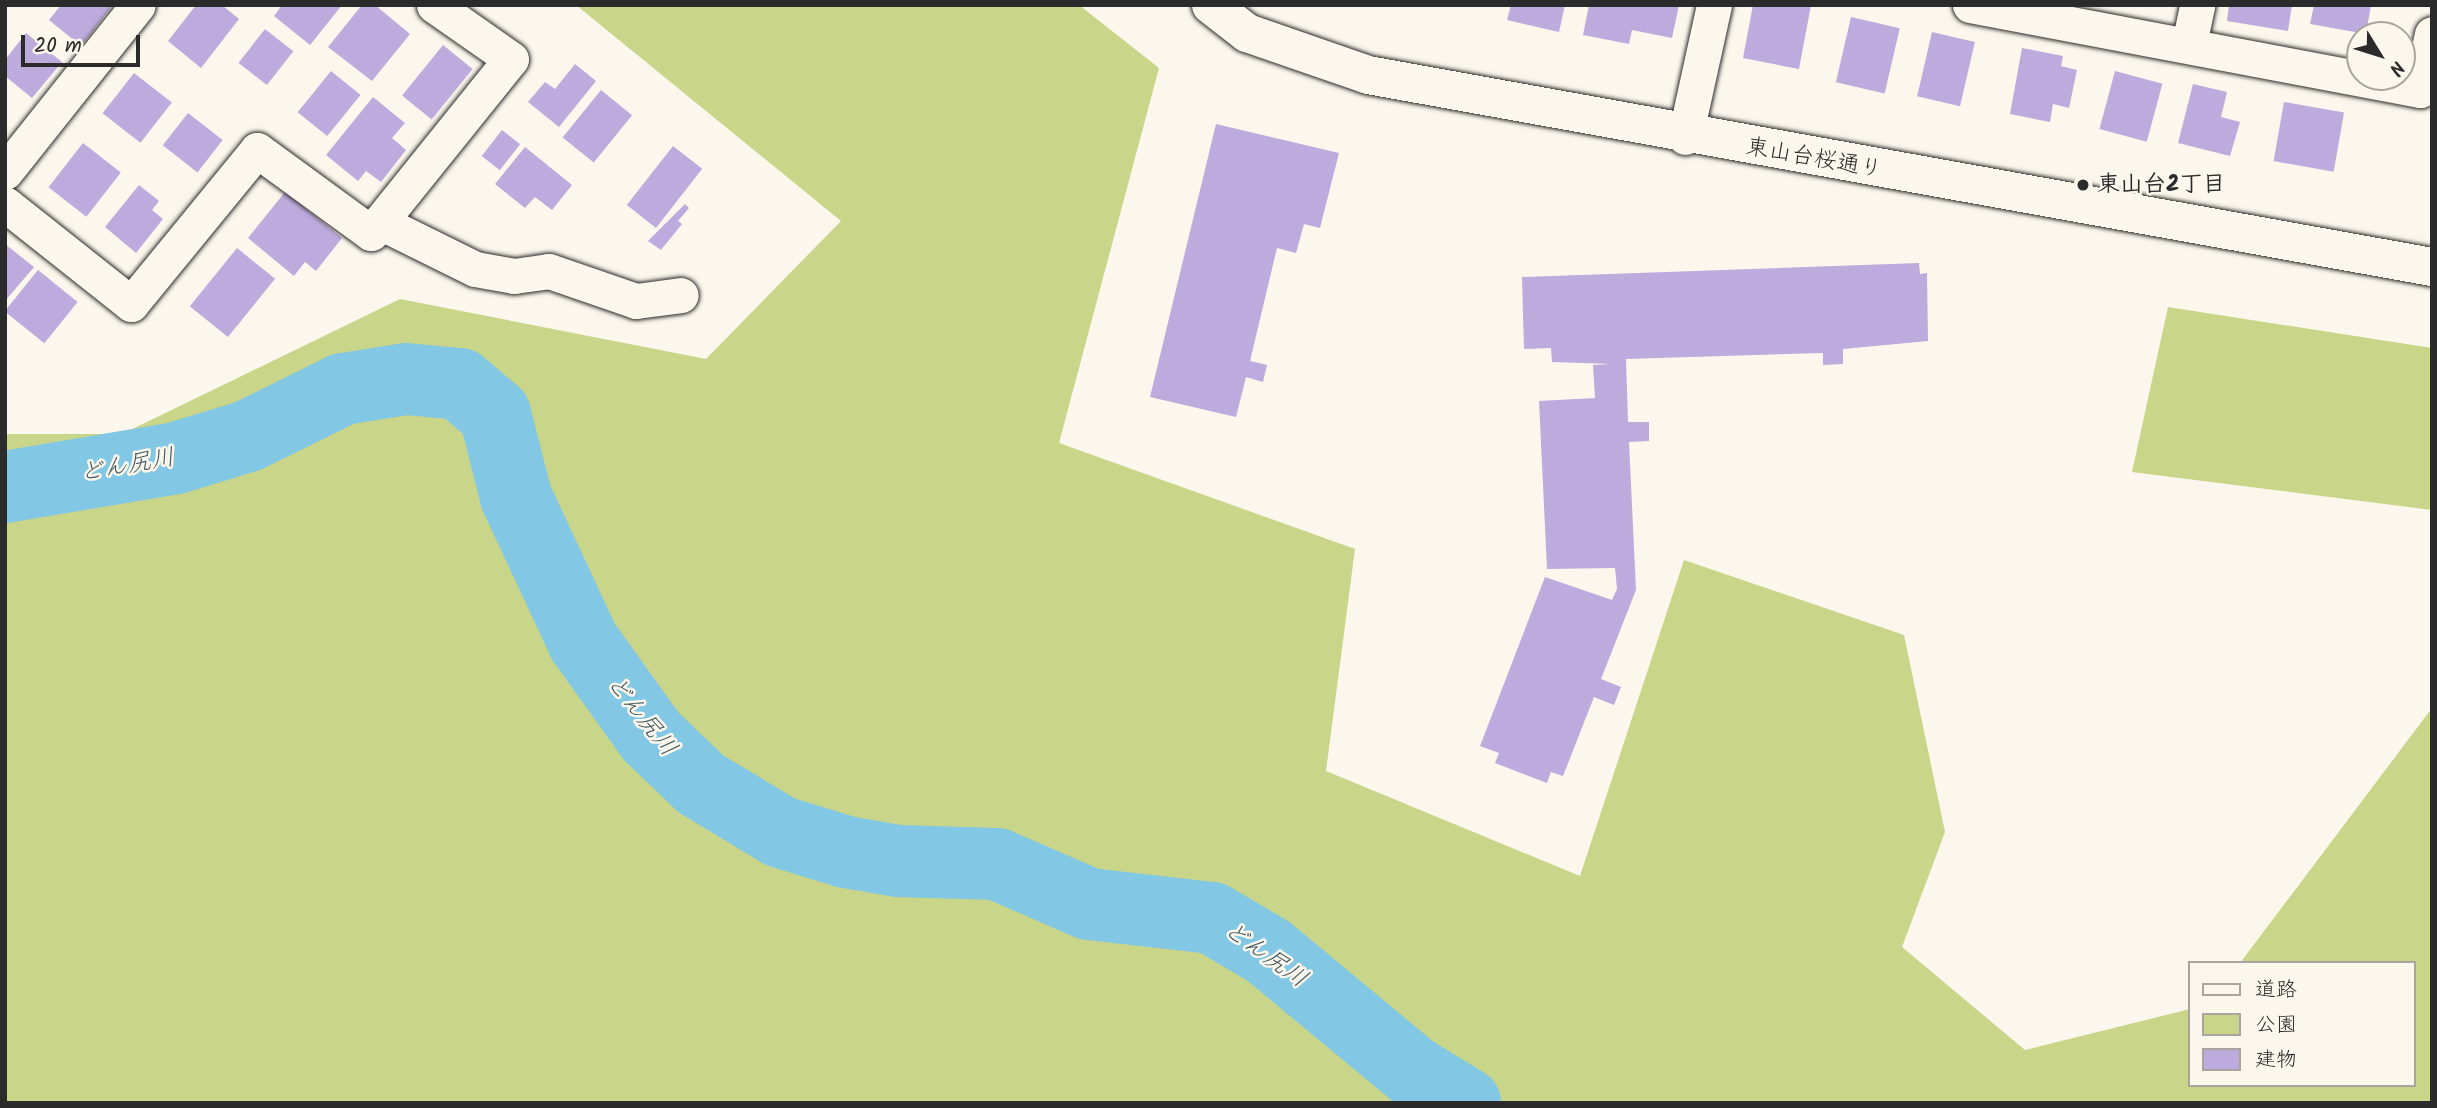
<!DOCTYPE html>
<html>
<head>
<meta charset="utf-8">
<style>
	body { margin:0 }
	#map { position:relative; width:2437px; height:1108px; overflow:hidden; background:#fbf7ec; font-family:Kalam,"Klee One",sans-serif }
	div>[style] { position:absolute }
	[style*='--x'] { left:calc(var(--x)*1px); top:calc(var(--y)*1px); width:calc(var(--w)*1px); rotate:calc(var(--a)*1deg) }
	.green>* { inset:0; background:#c9d588 }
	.river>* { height:72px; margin:-36px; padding:0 36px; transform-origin:36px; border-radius:36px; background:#82c7e3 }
	.building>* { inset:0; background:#bcabdc; transform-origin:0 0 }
	.roads { filter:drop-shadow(0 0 2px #2b2b2b) drop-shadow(0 0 2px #2b2b2b) }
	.minor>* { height:35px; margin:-17.5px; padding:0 17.5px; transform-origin:17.5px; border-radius:17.5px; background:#fbf7ec }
	.tertiary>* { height:38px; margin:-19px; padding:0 19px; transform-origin:19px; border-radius:19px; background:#fbf7ec }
	.dots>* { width:19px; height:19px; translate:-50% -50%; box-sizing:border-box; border:4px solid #fbf7ec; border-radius:50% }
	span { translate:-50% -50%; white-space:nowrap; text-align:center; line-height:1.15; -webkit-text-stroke:5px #fbf7ec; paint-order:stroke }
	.street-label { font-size:23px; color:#2b2b2b }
	.poi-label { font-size:23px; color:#2b2b2b; font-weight:700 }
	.left { translate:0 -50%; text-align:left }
	.water-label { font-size:24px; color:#455a62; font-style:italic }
	.frame { position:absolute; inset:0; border:7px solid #2b2b2b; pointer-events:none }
	.legend { position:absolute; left:2188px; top:961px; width:228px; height:126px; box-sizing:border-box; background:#fbf7ec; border:2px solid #a8a59f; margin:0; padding:9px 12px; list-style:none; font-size:21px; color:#2b2b2b }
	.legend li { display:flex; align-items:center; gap:14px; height:35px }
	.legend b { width:35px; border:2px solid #a8a59f }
	.north { position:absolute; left:2346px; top:21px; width:70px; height:70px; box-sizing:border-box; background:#fbf7ec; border:2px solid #a8a59f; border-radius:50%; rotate:128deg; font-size:19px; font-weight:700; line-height:28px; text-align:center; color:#2b2b2b }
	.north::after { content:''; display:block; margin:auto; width:24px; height:32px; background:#2b2b2b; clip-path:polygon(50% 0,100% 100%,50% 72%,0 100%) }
	.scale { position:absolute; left:21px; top:35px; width:119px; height:32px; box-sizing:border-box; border:4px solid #2b2b2b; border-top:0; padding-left:9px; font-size:21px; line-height:24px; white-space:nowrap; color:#2b2b2b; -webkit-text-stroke:5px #fbf7ec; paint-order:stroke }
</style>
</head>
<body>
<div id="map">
	<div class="green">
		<i style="clip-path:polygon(576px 5px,1079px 5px,1159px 68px,1059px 443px,1355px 549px,1326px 771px,1580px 876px,1684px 560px,1904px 635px,1945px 832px,1902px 947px,2025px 1050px,2190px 1009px,2190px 1085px,2414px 1085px,2414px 963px,2240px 963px,2432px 708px,2432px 1103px,5px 1103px,5px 434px,122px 434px,400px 299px,706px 359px,841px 221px)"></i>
		<i style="clip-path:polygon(2168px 307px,2432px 348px,2432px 510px,2132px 472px)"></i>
	</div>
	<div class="river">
		<i style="--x:5;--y:487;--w:173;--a:-9.6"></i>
		<i style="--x:176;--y:458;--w:75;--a:-17"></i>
		<i style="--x:248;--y:436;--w:106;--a:-26.3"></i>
		<i style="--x:343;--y:389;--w:64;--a:-9"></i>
		<i style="--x:406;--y:379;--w:54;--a:5.3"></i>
		<i style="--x:460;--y:384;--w:46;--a:40.6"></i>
		<i style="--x:495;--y:414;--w:86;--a:75.8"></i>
		<i style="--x:516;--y:497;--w:159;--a:65"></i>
		<i style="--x:583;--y:641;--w:117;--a:54.4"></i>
		<i style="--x:651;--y:736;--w:69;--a:43.8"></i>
		<i style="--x:701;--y:784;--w:93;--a:31"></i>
		<i style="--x:781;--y:832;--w:68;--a:17.1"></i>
		<i style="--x:846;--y:852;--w:53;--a:9.8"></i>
		<i style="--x:898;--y:861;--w:99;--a:1.7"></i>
		<i style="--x:997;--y:864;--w:100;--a:23.5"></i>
		<i style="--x:1089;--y:904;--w:124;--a:6.5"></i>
		<i style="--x:1212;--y:918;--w:65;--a:30.5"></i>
		<i style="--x:1268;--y:951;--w:190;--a:39.7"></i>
		<i style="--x:1414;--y:1072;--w:60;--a:31.3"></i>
	</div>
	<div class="building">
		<i style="clip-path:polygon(61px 5px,113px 5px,81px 46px,49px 20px)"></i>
		<i style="clip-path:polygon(196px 5px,222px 5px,239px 19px,201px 68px,168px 41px)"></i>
		<i style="clip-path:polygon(282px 5px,342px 5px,310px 45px,274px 16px)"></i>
		<i style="clip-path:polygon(362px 5px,375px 5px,410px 34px,372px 81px,328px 47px)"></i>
		<i style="clip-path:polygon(1511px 5px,1565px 5px,1559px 32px,1507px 20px)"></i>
		<i style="clip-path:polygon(1589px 5px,1679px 5px,1672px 38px,1632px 30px,1629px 44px,1583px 35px)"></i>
		<i style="clip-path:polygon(1753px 5px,1811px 5px,1799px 69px,1743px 58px)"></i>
		<i style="clip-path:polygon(2229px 5px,2292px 5px,2288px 31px,2227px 21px)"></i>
		<i style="clip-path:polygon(2314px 5px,2371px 5px,2366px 34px,2310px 24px)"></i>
		<i style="left:1851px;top:17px;width:50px;height:67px;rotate:13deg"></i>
		<i style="left:265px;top:29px;width:36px;height:43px;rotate:38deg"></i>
		<i style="left:1932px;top:32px;width:44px;height:66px;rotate:13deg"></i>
		<i style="clip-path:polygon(26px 33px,62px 62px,32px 98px,5px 76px,5px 60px)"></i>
		<i style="left:443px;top:45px;width:38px;height:65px;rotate:39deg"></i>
		<i style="clip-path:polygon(2022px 48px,2063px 56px,2061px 66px,2077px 70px,2069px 108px,2053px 104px,2050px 122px,2010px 114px)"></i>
		<i style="clip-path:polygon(575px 64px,596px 81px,559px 127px,528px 102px,545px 82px,555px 89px)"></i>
		<i style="left:331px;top:71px;width:38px;height:53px;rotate:39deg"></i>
		<i style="left:2115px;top:71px;width:49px;height:60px;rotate:15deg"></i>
		<i style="left:134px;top:73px;width:48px;height:51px;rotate:38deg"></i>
		<i style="clip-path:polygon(2193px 84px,2227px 92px,2221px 117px,2240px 122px,2230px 156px,2178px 143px)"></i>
		<i style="left:601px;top:90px;width:40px;height:61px;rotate:39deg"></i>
		<i style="clip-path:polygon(373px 97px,405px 123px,392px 138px,406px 150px,381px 182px,366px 171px,358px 181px,326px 155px)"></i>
		<i style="left:2284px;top:102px;width:61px;height:60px;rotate:10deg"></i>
		<i style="left:188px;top:113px;width:44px;height:41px;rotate:38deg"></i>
		<i style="clip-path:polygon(1216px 124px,1339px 153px,1320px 228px,1304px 224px,1296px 253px,1277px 248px,1250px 361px,1267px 365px,1263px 382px,1246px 377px,1236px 417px,1150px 397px)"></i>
		<i style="left:502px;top:130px;width:23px;height:33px;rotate:38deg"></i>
		<i style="left:83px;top:143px;width:48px;height:56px;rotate:38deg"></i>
		<i style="left:673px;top:146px;width:37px;height:75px;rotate:38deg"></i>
		<i style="clip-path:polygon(525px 147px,572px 185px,552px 210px,535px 197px,525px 208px,495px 184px)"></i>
		<i style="clip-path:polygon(139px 185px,159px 201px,152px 210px,163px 219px,136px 253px,105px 227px)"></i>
		<i style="clip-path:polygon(285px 192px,342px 238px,316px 271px,305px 262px,294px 276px,248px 238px)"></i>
		<i style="clip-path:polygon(685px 204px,689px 208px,678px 221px,682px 224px,661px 250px,648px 241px)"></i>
		<i style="clip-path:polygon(5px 244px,34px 267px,5px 301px)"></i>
		<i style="left:237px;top:248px;width:49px;height:75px;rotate:39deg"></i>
		<i style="clip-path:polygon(1919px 263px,1920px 274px,1927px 273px,1928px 341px,1843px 349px,1843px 364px,1823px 365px,1823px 353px,1626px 359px,1628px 422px,1649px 422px,1649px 441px,1629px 442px,1636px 590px,1601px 679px,1621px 687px,1614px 705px,1594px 697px,1563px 776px,1551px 772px,1547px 783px,1495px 763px,1499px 753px,1480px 746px,1545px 577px,1612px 600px,1617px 589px,1615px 568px,1547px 569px,1539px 401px,1595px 398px,1593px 365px,1611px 364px,1552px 362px,1551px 348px,1524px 349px,1522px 277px)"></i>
		<i style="left:38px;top:270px;width:51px;height:53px;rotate:39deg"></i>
	</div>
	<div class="roads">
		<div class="minor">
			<i style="--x:1970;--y:5;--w:458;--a:10.7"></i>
			<i style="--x:2420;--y:90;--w:57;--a:-77.9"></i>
			<i style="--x:2189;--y:44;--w:40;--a:-78"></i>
			<i style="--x:1685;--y:137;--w:135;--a:-77.6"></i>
			<i style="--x:5;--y:172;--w:213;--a:-51.5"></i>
			<i style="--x:5;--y:204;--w:161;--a:38.4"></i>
			<i style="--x:131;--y:304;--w:199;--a:-50.7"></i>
			<i style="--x:257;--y:150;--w:141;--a:36.1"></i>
			<i style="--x:371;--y:233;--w:223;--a:-51.2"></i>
			<i style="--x:511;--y:59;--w:94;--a:-145"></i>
			<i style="--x:380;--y:222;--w:106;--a:26.3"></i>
			<i style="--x:475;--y:269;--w:40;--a:10"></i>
			<i style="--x:514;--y:276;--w:35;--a:-8"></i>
			<i style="--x:549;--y:271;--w:92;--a:19"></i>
			<i style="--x:636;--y:301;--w:45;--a:-7.6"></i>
		</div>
		<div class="tertiary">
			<i style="--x:1211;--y:5;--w:46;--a:37.9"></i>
			<i style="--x:1247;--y:33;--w:128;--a:19.1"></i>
			<i style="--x:1368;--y:75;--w:1081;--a:10.23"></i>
		</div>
	</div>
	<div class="dots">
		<i style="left:2083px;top:185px;background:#2b2b2b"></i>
	</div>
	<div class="street-label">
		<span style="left:1814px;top:159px;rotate:10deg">東山台桜通り</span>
	</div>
	<div class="poi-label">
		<span class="left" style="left:2097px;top:185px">東山台2丁目</span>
	</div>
	<div class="water-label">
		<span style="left:127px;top:466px;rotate:-10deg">どん尻川</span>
		<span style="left:641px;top:716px;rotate:51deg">どん尻川</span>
		<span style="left:1265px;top:955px;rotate:35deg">どん尻川</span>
	</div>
	<div class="frame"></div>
	<ul class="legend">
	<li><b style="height:9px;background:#fbf7ec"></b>道路</li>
	<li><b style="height:19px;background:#c9d588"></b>公園</li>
	<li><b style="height:19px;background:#bcabdc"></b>建物</li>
	</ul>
	<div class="north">N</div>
	<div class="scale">20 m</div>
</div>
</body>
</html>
